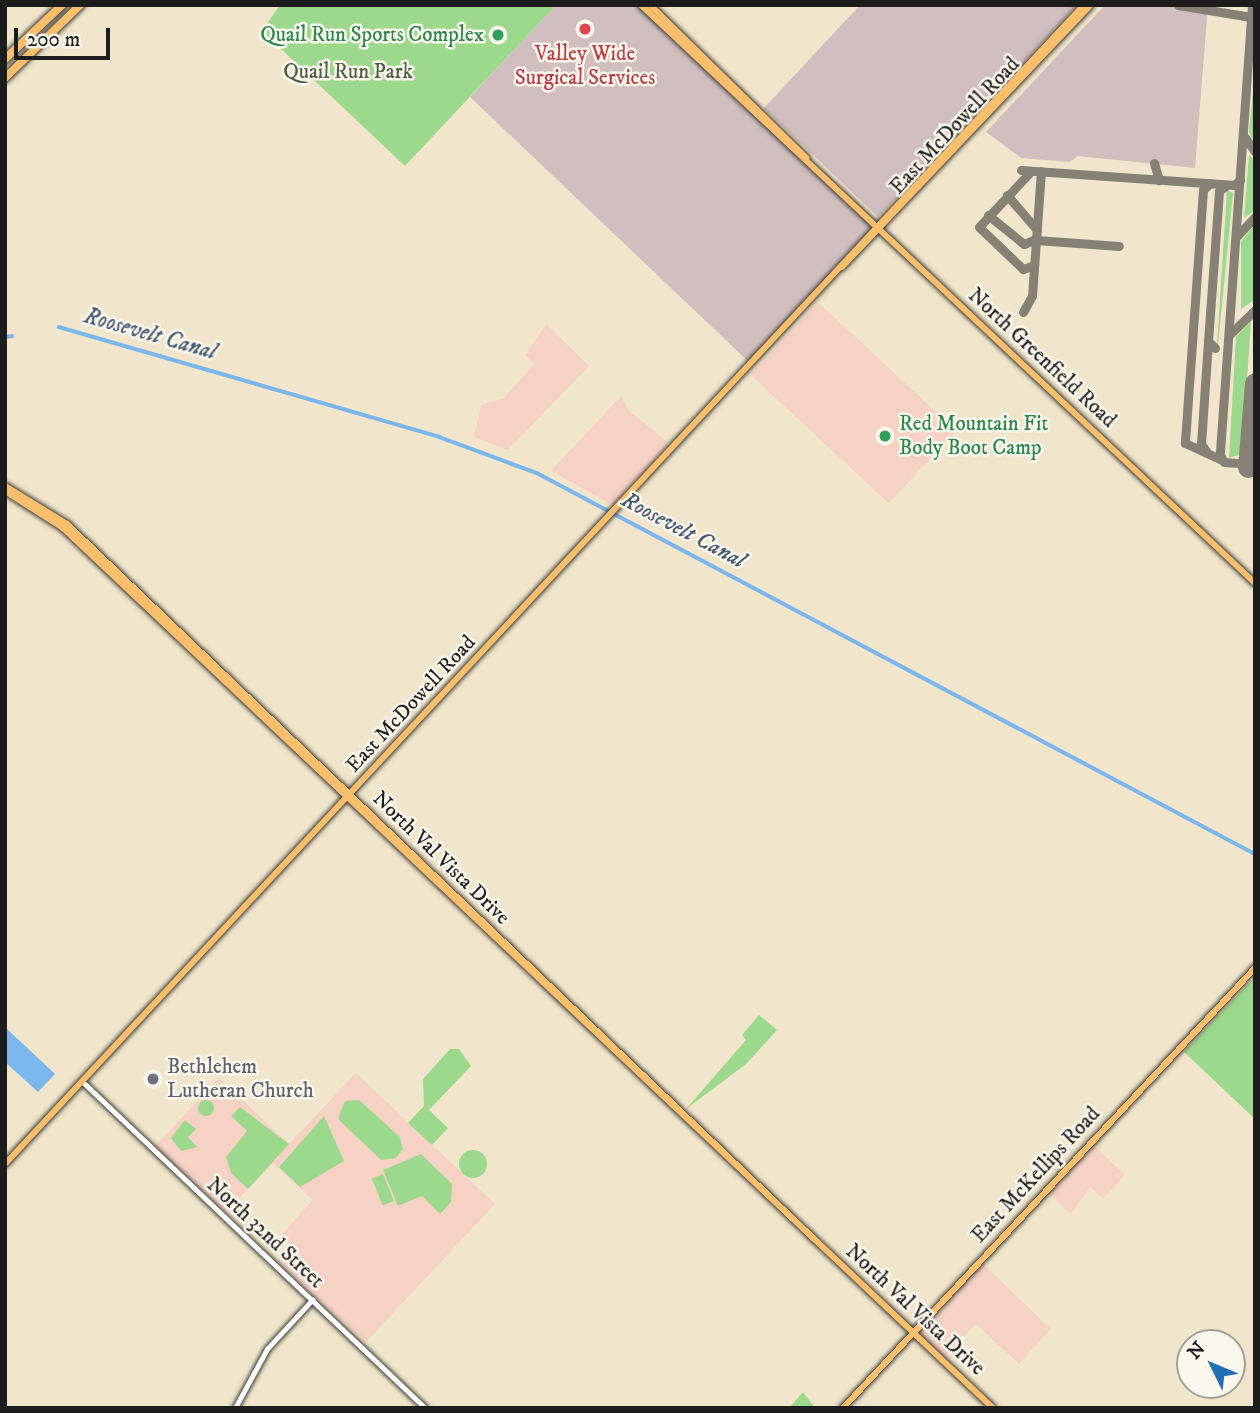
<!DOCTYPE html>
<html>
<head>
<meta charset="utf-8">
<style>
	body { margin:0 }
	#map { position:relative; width:1260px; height:1413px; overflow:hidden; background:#f1e6cb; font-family:"IM FELL DW Pica",serif }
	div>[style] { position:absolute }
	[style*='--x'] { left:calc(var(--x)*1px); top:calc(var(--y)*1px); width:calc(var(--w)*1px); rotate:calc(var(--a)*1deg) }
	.built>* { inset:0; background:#f6d2c5; transform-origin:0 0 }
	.industrial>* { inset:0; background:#d1bfbf }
	.green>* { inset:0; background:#9dd98c; transform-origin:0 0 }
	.round { border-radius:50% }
	.water>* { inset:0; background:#7bb6ed }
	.canal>* { height:3.5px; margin:-1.75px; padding:0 1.75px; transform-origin:1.75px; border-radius:1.75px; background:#7bb6ed }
	.taxiway>* { height:9px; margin:-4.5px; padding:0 4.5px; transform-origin:4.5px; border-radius:4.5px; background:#868174 }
	.runway>* { height:21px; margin:-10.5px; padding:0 10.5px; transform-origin:10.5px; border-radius:10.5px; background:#868174 }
	.roads { filter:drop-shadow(0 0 2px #3c3a36) drop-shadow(0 0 2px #3c3a36) }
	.minor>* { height:4.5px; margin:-2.25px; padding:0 2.25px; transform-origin:2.25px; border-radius:2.25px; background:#fff }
	.major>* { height:6px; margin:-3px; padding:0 3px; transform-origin:3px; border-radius:3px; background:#f9bf6d }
	.highway>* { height:8px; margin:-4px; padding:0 4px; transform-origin:4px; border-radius:4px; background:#f9bf6d }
	.dots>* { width:19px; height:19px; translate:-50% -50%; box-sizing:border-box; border:4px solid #fbf7ec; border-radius:50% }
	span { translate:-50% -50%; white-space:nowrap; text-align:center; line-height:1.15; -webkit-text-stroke:5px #fbf7ec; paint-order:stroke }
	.leisure-label { font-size:21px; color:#27864d }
	.right { translate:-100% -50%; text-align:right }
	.left { translate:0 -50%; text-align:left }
	.health-label { font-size:21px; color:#be3a42 }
	.park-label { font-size:21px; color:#495e43 }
	.street-label { font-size:21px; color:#1c1c1c }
	.worship-label { font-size:21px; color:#5b616d }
	.water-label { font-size:23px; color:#425a70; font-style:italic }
	.frame { position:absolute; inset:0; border:7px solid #1c1c1c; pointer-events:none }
	.north { position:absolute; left:1176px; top:1329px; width:70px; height:70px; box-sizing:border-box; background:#fbf7ec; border:2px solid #a29f99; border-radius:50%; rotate:313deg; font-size:19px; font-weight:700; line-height:28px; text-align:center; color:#1c1c1c }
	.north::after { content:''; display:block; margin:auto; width:24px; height:32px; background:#1f6fb2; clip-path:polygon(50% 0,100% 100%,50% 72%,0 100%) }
	.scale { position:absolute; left:14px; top:28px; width:96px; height:32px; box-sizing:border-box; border:4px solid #1c1c1c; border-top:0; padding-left:9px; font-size:21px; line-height:24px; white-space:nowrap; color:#1c1c1c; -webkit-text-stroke:5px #fbf7ec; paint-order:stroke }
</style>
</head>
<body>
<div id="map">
	<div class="built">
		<i style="left:818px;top:302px;width:189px;height:99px;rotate:43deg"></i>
		<i style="clip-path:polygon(546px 324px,589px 366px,508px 450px,474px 437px,481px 405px,504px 398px,534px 364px,525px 355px)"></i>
		<i style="clip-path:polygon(621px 396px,629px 411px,669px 443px,613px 505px,551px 471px)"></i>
		<i style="clip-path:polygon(356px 1073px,495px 1204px,366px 1342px,277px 1261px,291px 1246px,280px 1236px,313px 1200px,273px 1163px,226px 1212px,155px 1146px,219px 1078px,289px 1144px)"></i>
		<i style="clip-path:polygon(1091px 1143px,1125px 1175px,1103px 1199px,1090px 1187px,1071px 1214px,1046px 1191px)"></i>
		<i style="clip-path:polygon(980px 1261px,1051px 1329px,1019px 1364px,976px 1324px,942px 1359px,913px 1332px)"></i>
	</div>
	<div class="industrial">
		<i style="clip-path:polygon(556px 5px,641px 5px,877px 226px,752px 365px,470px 97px)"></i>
		<i style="clip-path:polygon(860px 5px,1077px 5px,878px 217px,764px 108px)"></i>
		<i style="clip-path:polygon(1105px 5px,1208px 5px,1195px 168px,1078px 156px,1070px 162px,1021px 158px,986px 132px)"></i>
	</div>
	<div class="green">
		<i style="clip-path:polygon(280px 5px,556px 5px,405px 166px,262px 31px)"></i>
		<i style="clip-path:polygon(1255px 72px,1255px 144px,1249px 132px)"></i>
		<i style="clip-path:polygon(1249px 155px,1255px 160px,1255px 210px,1244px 218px)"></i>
		<i style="clip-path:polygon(1227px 190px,1233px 193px,1218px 345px,1217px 345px)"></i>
		<i style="clip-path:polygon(1255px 224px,1253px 301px,1241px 309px,1241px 242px)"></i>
		<i style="clip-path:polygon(1251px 321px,1242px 454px,1229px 458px,1236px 337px)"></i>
		<i style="clip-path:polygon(1255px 977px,1255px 1119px,1184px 1052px)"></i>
		<i style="clip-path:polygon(759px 1015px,777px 1030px,746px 1064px,686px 1109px,746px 1040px,742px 1035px)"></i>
		<i style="clip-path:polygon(450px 1049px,459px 1049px,471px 1066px,429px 1110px,448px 1128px,432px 1145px,408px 1123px,424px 1106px,423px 1079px)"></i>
		<i class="round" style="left:198px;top:1100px;width:16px;height:16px"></i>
		<i style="clip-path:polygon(359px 1100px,400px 1137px,403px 1149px,396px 1158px,381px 1160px,338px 1119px,345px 1101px)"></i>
		<i style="clip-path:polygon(240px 1107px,289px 1144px,248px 1189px,231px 1173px,226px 1157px,247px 1131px,231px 1116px)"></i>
		<i style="clip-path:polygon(324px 1116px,344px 1161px,300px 1187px,279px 1167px)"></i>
		<i style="clip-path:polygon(185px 1120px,196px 1129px,188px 1137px,197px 1147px,181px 1151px,171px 1138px)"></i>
		<i class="round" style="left:459px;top:1150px;width:28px;height:28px"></i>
		<i style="clip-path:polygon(421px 1154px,452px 1184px,451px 1202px,440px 1214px,422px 1196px,398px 1206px,383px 1170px)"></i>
		<i style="left:383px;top:1174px;width:29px;height:12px;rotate:68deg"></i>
		<i style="clip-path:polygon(803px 1392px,815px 1408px,789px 1408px,797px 1399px)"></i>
	</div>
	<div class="water">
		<i style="clip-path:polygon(5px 1027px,55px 1074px,38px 1092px,5px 1062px)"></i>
	</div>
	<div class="canal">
		<i style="--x:59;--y:327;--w:396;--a:16.1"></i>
		<i style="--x:439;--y:437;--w:104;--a:20.2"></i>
		<i style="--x:537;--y:473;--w:813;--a:27.95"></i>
		<i style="--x:5;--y:337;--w:7;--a:-8"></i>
	</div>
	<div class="taxiway">
		<i style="--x:1178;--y:5;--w:74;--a:9.3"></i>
		<i style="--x:1252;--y:5;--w:451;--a:94.1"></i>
		<i style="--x:1220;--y:455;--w:8;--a:60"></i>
		<i style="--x:1224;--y:462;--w:31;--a:4"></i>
		<i style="--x:1244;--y:136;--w:19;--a:55"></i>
		<i style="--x:1154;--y:163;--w:18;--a:74"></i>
		<i style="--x:1021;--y:170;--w:214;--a:4"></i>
		<i style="--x:1234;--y:185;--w:8;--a:-40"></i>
		<i style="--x:1031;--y:171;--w:76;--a:132.9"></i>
		<i style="--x:979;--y:227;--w:61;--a:43.7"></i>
		<i style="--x:1023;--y:269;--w:12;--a:-20"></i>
		<i style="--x:1210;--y:183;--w:10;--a:135"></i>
		<i style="--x:1203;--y:190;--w:254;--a:94.1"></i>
		<i style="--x:1185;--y:443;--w:41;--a:24.7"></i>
		<i style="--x:1007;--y:195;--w:46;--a:49.4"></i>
		<i style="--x:988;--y:215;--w:46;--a:38.9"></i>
		<i style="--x:1024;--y:244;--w:13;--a:-23"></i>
		<i style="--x:1237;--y:236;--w:26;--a:-47"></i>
		<i style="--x:1036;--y:240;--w:83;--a:4.1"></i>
		<i style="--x:1023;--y:312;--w:18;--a:-61"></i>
		<i style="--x:1032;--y:296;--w:125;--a:-85.9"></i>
		<i style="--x:1229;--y:335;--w:36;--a:-44"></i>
		<i style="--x:1215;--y:348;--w:10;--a:-135"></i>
		<i style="--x:1208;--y:341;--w:150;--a:-85.8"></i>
		<i style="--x:1219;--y:191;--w:10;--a:-37"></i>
		<i style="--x:1206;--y:451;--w:9;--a:-126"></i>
		<i style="--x:1201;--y:444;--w:102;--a:-86.1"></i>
	</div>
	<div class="runway">
		<i style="--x:1248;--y:467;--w:84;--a:-85.2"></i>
	</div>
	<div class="roads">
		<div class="minor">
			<i style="--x:82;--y:1081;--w:474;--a:43.6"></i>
			<i style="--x:235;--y:1408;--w:67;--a:-61.5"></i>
			<i style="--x:267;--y:1349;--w:67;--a:-47.4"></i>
		</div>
		<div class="major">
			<i style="--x:641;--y:5;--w:843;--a:43.27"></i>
			<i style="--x:650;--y:5;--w:219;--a:44.4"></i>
			<i style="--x:842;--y:267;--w:361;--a:-46.5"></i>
			<i style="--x:5;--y:486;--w:73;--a:31.5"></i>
			<i style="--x:67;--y:524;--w:1033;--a:43.74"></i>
			<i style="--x:5;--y:491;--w:69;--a:32.5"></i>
			<i style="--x:63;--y:528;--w:1280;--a:43.42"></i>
			<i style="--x:5;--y:1164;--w:1584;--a:-47.05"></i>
			<i style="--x:843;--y:1408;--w:603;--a:-46.88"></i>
		</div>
		<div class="highway">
			<i style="--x:5;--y:59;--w:79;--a:-43.5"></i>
			<i style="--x:5;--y:78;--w:105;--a:-44.2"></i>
		</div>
	</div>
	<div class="dots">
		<i style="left:585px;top:29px;background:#e0444e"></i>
		<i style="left:498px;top:35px;background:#2e9e5b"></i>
		<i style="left:885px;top:436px;background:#2e9e5b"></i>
		<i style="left:153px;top:1079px;background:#6b7280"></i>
	</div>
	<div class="leisure-label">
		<span class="right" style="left:484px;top:35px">Quail Run Sports Complex</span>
		<span class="left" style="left:899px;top:436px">Red Mountain Fit<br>Body Boot Camp</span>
	</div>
	<div class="health-label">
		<span style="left:585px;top:66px">Valley Wide<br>Surgical Services</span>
	</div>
	<div class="park-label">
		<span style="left:348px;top:72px">Quail Run Park</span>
	</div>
	<div class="street-label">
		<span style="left:955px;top:126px;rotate:-47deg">East McDowell Road</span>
		<span style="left:1042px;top:358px;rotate:43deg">North Greenfield Road</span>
		<span style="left:411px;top:704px;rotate:-47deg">East McDowell Road</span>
		<span style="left:441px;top:858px;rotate:44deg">North Val Vista Drive</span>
		<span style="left:1036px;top:1175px;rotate:-47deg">East McKellips Road</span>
		<span style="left:265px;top:1233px;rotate:43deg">North 32nd Street</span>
		<span style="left:915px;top:1310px;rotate:43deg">North Val Vista Drive</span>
	</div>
	<div class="worship-label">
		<span class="left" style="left:167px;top:1079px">Bethlehem<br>Lutheran Church</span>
	</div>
	<div class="water-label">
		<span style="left:150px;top:335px;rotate:16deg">Roosevelt Canal</span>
		<span style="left:683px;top:531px;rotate:28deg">Roosevelt Canal</span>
	</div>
	<div class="frame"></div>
	<div class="north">N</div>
	<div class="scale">200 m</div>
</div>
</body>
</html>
